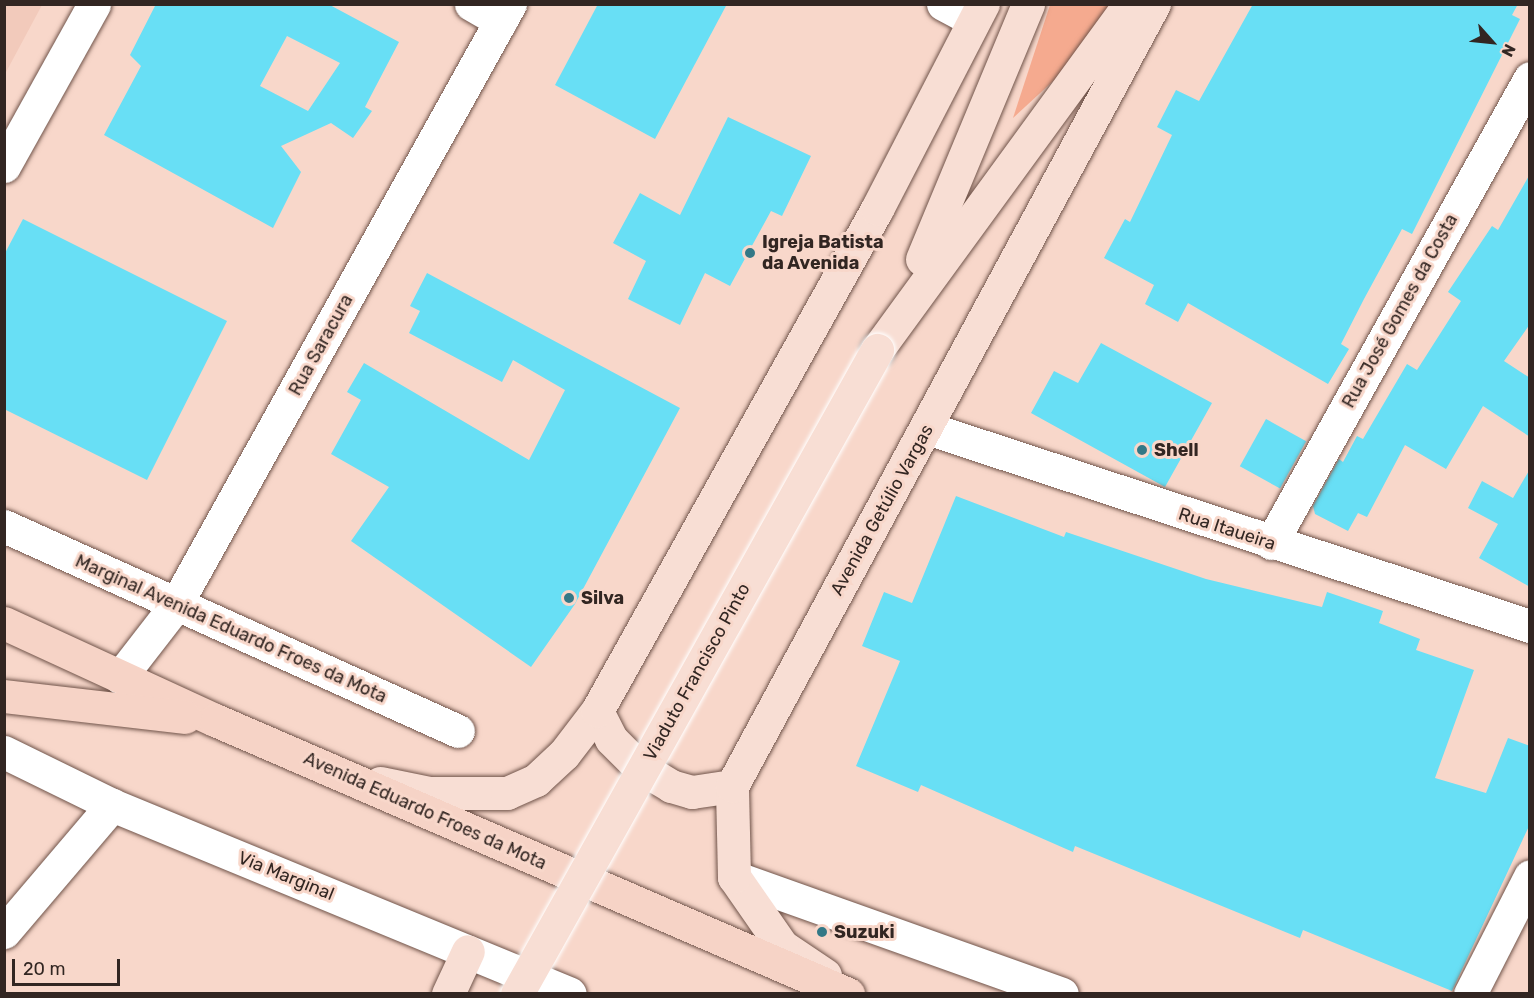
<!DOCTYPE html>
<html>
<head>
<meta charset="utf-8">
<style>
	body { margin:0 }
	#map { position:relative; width:1534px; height:998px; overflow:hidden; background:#f8d7ca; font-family:Rubik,sans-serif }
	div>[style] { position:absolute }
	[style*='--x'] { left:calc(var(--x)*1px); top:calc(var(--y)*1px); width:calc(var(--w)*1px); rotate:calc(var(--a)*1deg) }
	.built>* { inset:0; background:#f2cabb }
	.green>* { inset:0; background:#f5aa8f }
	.building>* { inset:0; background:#68dff5; transform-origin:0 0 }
	.roads { filter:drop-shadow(0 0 2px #70544a) drop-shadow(0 0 2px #70544a) }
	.minor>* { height:33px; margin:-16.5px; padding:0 16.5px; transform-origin:16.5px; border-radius:16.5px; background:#fff }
	.tertiary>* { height:33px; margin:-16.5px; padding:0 16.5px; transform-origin:16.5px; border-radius:16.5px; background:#fff }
	.primary>* { height:33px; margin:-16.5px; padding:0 16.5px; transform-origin:16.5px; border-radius:16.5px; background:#f8ded4 }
	.trunk>* { height:33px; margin:-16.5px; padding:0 16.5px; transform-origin:16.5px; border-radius:16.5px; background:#f6d3c6 }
	.bridges { filter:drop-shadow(0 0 2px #fff) drop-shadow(0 0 2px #fff) }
	.primary-bridge>* { height:33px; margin:-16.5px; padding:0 16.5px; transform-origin:16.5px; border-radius:16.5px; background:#f8ded4 }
	.dots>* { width:16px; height:16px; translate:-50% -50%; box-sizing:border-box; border:3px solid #f8d7ca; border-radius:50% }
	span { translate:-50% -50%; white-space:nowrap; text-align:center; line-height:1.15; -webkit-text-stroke:6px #f8d7ca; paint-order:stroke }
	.poi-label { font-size:18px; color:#322622; font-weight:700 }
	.left { translate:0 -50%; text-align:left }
	.street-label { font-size:18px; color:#322622 }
	.frame { position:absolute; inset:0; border:6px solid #322622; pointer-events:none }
	.north { position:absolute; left:1462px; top:12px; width:60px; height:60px; -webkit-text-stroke:4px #f8d7ca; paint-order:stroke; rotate:117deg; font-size:16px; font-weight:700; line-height:24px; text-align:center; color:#322622 }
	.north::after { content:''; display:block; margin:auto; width:21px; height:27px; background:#322622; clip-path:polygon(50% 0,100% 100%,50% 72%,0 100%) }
	.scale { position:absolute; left:12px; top:959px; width:108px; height:27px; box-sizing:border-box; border:3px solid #322622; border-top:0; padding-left:8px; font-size:18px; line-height:21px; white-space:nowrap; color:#322622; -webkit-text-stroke:4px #f8d7ca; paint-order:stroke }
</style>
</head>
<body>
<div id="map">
	<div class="built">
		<i style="clip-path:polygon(5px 4px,42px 5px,5px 74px,4px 5px)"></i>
	</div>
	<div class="green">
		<i style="clip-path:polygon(1050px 5px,1125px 5px,1114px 25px,1013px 118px)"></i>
	</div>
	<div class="building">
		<i style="clip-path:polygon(evenodd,156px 4px,328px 4px,399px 42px,365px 107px,372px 111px,353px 138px,331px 123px,281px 146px,301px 172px,273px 228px,104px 135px,141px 66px,130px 55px,156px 4px,287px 36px,340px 63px,308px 111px,260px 86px,287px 36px)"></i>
		<i style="clip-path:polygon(598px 4px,727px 4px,655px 139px,555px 85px)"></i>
		<i style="clip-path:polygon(1253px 4px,1518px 4px,1512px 15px,1520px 19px,1412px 234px,1402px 229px,1364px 299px,1341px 344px,1349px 349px,1328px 384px,1188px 303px,1178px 322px,1145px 304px,1154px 285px,1104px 258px,1125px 219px,1130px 222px,1172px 135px,1157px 127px,1176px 90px,1199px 101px)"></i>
		<i style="clip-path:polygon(728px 117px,811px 156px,782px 216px,771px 211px,730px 286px,705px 273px,680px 325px,628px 299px,646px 261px,613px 243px,640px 193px,680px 215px)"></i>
		<i style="clip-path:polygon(1530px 174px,1530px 324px,1504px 361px,1530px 378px,1530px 437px,1483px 406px,1446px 469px,1405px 445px,1367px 517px,1358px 513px,1348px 531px,1315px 514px,1313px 506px,1339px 459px,1343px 462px,1357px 436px,1363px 439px,1407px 364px,1417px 370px,1461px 301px,1448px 292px,1492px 226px,1498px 230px)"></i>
		<i style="clip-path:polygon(23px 219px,227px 321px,147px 480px,4px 409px,4px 255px)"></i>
		<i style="clip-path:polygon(427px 273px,680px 408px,575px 604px,531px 667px,351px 541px,389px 487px,331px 454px,361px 400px,347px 392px,364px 363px,529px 460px,565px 390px,513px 360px,502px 382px,409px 333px,420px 311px,410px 306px)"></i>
		<i style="clip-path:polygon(1101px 343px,1212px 403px,1165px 487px,1031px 413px,1054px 371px,1078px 383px)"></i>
		<i style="left:1266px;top:419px;width:46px;height:54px;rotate:29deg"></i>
		<i style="clip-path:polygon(1530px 469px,1530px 587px,1479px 558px,1498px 524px,1468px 508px,1482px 481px,1513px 498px)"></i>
		<i style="clip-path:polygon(956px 496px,1064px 537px,1066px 532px,1206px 579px,1322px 607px,1327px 592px,1383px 611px,1379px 623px,1420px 639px,1416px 650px,1474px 670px,1435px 778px,1486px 793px,1508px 738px,1530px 746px,1530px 824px,1452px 991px,1303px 930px,1300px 938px,1075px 846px,1073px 852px,921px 785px,918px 792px,856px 766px,900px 661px,862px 646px,884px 592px,912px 603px)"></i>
	</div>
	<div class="roads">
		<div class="minor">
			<i style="--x:471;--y:4;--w:34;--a:30"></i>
			<i style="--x:943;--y:4;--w:34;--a:28"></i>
			<i style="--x:927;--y:428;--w:635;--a:18.18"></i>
			<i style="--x:1271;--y:543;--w:532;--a:-60.88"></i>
			<i style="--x:120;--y:677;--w:90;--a:-52.2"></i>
			<i style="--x:175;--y:606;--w:689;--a:-60.91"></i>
			<i style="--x:4;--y:932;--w:167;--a:-49.6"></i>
			<i style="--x:1470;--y:994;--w:132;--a:-63"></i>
		</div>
		<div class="tertiary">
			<i style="--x:4;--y:166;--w:185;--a:-60.9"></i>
			<i style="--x:4;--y:526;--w:498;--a:24.3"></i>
			<i style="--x:4;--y:752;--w:120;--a:26.1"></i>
			<i style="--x:112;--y:805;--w:495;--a:22.4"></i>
			<i style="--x:734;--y:877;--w:348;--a:19.6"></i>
		</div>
		<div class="primary">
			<i style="--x:922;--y:259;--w:276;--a:-67.4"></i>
			<i style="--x:877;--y:350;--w:428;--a:-53.9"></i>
			<i style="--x:597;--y:711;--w:31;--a:63"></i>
			<i style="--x:611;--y:739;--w:38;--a:45"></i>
			<i style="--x:638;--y:766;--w:39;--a:31"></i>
			<i style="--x:671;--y:786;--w:22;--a:16"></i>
			<i style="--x:692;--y:792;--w:40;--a:-8.5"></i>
			<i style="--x:380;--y:783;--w:50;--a:11.5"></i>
			<i style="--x:429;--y:793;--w:78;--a:0"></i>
			<i style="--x:507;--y:793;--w:32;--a:-24"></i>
			<i style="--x:536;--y:780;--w:38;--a:-43"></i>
			<i style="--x:564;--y:754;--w:54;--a:-52.5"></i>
			<i style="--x:597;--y:711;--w:575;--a:-60.85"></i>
			<i style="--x:877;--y:209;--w:231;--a:-62.7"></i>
			<i style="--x:825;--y:975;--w:52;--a:-146"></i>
			<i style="--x:782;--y:946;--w:84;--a:-124.8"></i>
			<i style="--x:734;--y:877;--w:91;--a:-91.3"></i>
			<i style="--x:732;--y:786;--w:889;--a:-61.65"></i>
			<i style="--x:448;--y:994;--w:47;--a:-65.1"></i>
		</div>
		<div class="trunk">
			<i style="--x:4;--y:623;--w:232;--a:24.7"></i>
			<i style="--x:215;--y:720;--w:690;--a:23.41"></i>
			<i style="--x:4;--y:696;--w:182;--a:6.6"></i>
		</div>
	</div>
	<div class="bridges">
		<div class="primary-bridge">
			<i style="--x:517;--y:994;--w:738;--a:-60.79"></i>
		</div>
	</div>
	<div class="dots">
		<i style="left:750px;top:253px;background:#337886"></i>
		<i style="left:1142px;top:450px;background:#337886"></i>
		<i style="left:569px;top:598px;background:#337886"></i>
		<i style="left:822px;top:932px;background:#337886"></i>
	</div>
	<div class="poi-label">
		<span class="left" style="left:762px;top:253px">Igreja Batista<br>da Avenida</span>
		<span class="left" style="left:1154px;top:450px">Shell</span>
		<span class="left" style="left:581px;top:598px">Silva</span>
		<span class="left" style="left:834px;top:932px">Suzuki</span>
	</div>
	<div class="street-label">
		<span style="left:1400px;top:311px;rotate:-61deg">Rua José Gomes da Costa</span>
		<span style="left:321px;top:345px;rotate:-61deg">Rua Saracura</span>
		<span style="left:882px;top:510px;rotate:-61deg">Avenida Getúlio Vargas</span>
		<span style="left:1227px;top:529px;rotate:18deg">Rua Itaueira</span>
		<span style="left:231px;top:629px;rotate:24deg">Marginal Avenida Eduardo Froes da Mota</span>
		<span style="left:697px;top:672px;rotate:-61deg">Viaduto Francisco Pinto</span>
		<span style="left:425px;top:811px;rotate:24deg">Avenida Eduardo Froes da Mota</span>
		<span style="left:286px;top:876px;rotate:22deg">Via Marginal</span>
	</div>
	<div class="frame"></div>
	<div class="north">N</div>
	<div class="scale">20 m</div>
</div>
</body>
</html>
